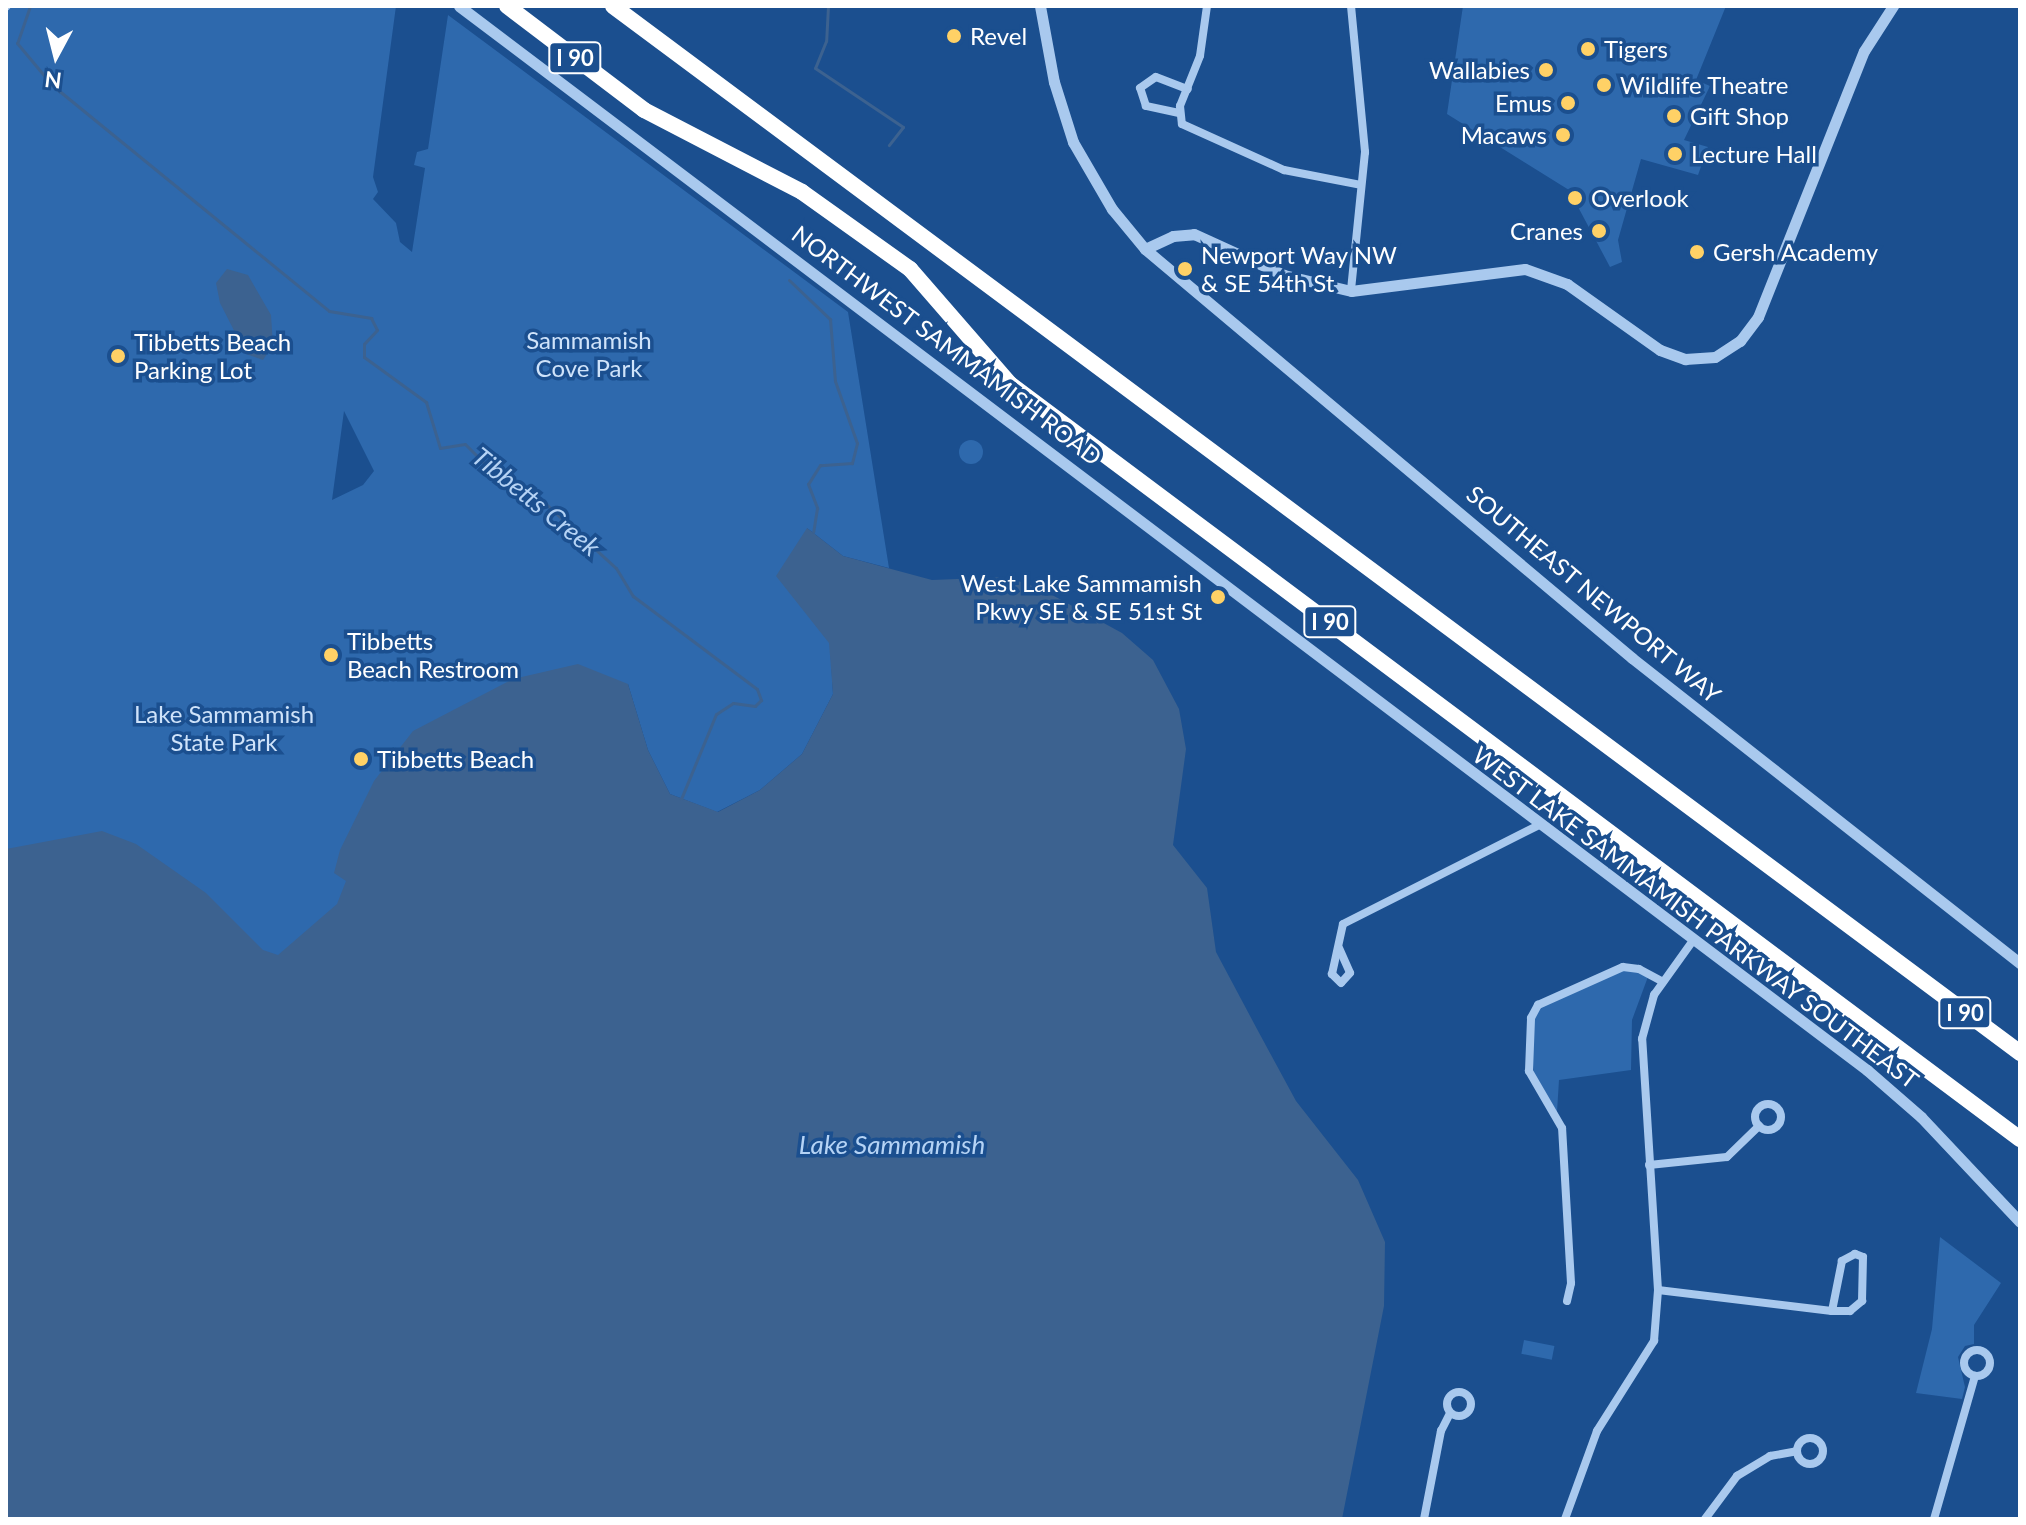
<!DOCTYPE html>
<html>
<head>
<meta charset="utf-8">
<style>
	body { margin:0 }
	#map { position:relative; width:2026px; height:1525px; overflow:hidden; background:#1b4f8f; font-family:Lato,sans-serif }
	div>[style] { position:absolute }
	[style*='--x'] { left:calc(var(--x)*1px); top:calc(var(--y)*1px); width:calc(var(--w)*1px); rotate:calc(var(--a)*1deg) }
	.green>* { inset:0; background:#2e69ad; transform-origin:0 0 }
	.round { border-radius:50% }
	.water>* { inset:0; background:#3c6290 }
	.stream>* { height:3px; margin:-1.5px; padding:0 1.5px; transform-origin:1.5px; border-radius:1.5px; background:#3c6290 }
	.minor>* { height:8px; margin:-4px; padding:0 4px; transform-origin:4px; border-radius:4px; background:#a9c9ee }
	.minor>.ring { margin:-4px; padding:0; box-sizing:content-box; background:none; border:8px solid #a9c9ee; border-radius:50% }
	.tertiary>* { height:11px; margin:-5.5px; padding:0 5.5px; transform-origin:5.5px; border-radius:5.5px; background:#a9c9ee }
	.motorway>* { height:16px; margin:-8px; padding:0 8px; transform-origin:8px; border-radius:8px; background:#fff }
	.dots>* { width:22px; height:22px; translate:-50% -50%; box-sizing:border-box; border:4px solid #1b4f8f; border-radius:50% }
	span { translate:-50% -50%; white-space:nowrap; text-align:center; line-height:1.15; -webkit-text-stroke:7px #1b4f8f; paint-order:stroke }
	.shield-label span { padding:2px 6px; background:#1b4f8f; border:2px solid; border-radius:6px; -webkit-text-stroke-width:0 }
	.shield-label { font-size:22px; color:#fff; font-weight:700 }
	.poi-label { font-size:24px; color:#fff }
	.left { translate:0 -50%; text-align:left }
	.right { translate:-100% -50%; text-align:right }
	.park-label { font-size:24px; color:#cfe3fa }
	.street-label { font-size:24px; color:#fff }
	.water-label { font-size:26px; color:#b5d3f5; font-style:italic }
	.frame { position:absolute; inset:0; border:8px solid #fff; pointer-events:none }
	.north { position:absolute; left:16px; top:16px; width:80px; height:80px; -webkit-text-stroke:6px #1b4f8f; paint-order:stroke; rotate:187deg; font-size:22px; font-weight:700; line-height:32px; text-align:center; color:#fff }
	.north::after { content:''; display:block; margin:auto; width:28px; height:36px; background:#fff; clip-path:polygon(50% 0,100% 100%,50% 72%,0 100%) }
</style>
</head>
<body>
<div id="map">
	<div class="green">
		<i style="clip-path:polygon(evenodd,6px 6px,396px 6px,373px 177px,378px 192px,373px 199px,396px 223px,400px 242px,412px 252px,425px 168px,414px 165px,417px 152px,428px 149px,448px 15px,848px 312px,889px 568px,843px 556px,807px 528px,830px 643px,833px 694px,802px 754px,760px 790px,717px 812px,670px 794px,648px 750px,628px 684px,377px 983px,6px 905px,6px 6px,344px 411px,374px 471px,363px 485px,332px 500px,344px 411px)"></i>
		<i style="clip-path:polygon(1463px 6px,1726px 6px,1696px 80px,1710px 86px,1684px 140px,1708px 147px,1698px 175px,1641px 159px,1618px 240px,1622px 262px,1610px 267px,1569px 190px,1447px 114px)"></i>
		<i class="round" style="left:959px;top:440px;width:24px;height:24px"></i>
		<i style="clip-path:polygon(1623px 967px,1649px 974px,1632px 1020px,1631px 1070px,1559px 1080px,1557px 1112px,1534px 1079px,1530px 1025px,1534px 1010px)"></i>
		<i style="clip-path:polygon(1940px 1237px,2001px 1283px,1974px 1325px,1974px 1344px,1965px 1346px,1958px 1357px,1965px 1387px,1962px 1399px,1916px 1393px,1932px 1329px)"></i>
		<i style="left:1524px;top:1340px;width:31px;height:14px;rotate:11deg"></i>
	</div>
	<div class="water">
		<i style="clip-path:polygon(227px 269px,248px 275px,271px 315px,273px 345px,263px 360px,246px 354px,220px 303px,216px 283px)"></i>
		<i style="clip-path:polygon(807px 528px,843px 556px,932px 580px,1007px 577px,1043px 590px,1122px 633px,1153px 660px,1179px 709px,1186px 749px,1173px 845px,1207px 888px,1216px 952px,1257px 1029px,1296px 1101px,1358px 1180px,1385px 1242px,1384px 1306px,1342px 1519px,6px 1519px,6px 849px,102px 831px,136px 844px,206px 893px,263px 950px,278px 955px,337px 904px,346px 881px,334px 873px,340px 850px,374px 781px,413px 731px,513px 679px,578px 664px,628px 684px,648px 750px,670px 794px,718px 812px,760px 790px,802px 754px,833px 694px,829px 643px,776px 576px)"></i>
	</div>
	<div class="stream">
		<i style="--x:30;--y:6;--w:39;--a:109"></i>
		<i style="--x:17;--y:43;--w:55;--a:50.2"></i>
		<i style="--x:52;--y:85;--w:357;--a:39.2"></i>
		<i style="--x:329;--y:311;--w:43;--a:9.5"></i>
		<i style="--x:371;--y:318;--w:13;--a:63"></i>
		<i style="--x:377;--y:330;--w:19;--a:133"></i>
		<i style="--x:364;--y:344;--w:13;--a:90"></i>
		<i style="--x:364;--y:357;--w:77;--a:36"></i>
		<i style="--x:426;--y:402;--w:48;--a:73.1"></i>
		<i style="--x:440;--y:448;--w:25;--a:-9"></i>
		<i style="--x:465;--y:444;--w:51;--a:45"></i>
		<i style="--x:501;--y:480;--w:38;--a:23"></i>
		<i style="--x:536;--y:495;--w:108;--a:42.4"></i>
		<i style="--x:616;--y:568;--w:33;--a:59"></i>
		<i style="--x:633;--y:596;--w:155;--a:36.9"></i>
		<i style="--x:757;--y:689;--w:12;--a:70"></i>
		<i style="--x:761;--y:700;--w:8;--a:135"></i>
		<i style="--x:755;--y:706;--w:22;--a:-172"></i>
		<i style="--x:733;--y:703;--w:20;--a:147"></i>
		<i style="--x:716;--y:714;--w:92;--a:112.4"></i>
		<i style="--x:828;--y:6;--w:35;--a:93"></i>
		<i style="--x:826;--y:41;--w:29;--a:112"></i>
		<i style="--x:815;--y:68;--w:106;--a:33.8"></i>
		<i style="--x:903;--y:127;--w:23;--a:128"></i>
		<i style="--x:789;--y:280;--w:57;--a:43.6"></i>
		<i style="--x:830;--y:319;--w:62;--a:85.4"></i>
		<i style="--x:835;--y:381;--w:66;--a:70.5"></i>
		<i style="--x:857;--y:443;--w:21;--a:104"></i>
		<i style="--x:852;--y:463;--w:32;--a:176"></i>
		<i style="--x:820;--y:465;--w:22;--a:122"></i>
		<i style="--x:808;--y:484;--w:26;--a:69"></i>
		<i style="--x:817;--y:508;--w:24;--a:99"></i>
	</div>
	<div class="minor">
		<i style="--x:1207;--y:6;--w:50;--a:98"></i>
		<i style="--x:1200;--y:56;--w:54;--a:111.8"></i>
		<i style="--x:1180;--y:106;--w:18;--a:84"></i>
		<i style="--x:1182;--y:124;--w:112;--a:24.3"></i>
		<i style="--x:1284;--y:170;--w:78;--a:11"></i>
		<i style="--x:1351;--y:6;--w:147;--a:84.5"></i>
		<i style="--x:1365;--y:152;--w:140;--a:95.8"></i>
		<i style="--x:6;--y:7;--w:1;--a:-45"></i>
		<i style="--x:1179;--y:113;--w:34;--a:-168"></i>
		<i style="--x:1146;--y:106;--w:19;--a:-108"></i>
		<i style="--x:1140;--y:88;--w:19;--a:-35"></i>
		<i style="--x:1156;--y:77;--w:34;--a:21"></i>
		<i style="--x:1339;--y:948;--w:27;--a:66"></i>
		<i style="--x:1350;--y:973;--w:13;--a:132"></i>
		<i style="--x:1341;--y:983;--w:13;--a:-135"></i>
		<i style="--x:1332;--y:974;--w:51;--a:-77.6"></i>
		<i style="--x:1343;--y:924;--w:220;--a:-26.8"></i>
		<i class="ring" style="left:1755px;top:1104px;width:18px;height:18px"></i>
		<i style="--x:1649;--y:1165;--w:78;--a:-5.9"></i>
		<i style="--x:1727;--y:1157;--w:45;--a:-44.1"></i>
		<i style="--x:1658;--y:1290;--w:175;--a:6.9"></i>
		<i style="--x:1832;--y:1311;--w:18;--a:0"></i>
		<i style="--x:1850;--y:1311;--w:16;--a:-40"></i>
		<i style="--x:1862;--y:1301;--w:44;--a:-88.7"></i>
		<i style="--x:1863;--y:1257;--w:9;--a:-159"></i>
		<i style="--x:1855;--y:1254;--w:15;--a:152"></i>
		<i style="--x:1842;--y:1261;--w:51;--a:101.3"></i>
		<i style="--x:1567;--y:1301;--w:18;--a:-77"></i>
		<i style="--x:1571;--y:1283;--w:155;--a:-93.3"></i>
		<i style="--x:1562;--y:1128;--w:66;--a:-120.1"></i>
		<i style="--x:1529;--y:1071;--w:53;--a:-87.8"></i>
		<i style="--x:1531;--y:1018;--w:15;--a:-62"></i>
		<i style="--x:1538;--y:1005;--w:93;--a:-24.1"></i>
		<i style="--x:1623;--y:967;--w:16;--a:7"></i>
		<i style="--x:1639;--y:969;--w:27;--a:28"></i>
		<i class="ring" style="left:1964px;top:1350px;width:18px;height:18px"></i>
		<i class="ring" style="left:1447px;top:1392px;width:16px;height:16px"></i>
		<i class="ring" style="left:1797px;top:1438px;width:18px;height:18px"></i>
		<i style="--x:1424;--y:1519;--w:90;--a:-79.1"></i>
		<i style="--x:1441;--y:1431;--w:20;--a:-63"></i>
		<i style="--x:1565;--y:1519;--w:94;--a:-70"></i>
		<i style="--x:1597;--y:1431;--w:107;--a:-57.7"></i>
		<i style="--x:1654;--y:1341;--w:51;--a:-85.5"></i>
		<i style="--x:1658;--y:1290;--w:252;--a:-93.6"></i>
		<i style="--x:1642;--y:1039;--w:46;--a:-74.7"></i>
		<i style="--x:1654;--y:995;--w:65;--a:-54.4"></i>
		<i style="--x:1705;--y:1519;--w:54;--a:-53.3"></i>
		<i style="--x:1737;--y:1476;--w:39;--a:-31"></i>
		<i style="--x:1770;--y:1456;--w:27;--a:-10"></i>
		<i style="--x:1934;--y:1519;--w:149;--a:-74"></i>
	</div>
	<div class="tertiary">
		<i style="--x:459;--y:6;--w:1765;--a:37.08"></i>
		<i style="--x:1867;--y:1070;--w:72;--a:41"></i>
		<i style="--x:1921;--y:1117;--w:144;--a:46.7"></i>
		<i style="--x:1040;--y:6;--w:77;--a:79.6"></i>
		<i style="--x:1054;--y:82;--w:63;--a:72.4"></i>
		<i style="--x:1073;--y:142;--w:78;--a:59.8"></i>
		<i style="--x:1112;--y:209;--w:52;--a:50.5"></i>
		<i style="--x:1145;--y:249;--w:636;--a:40.02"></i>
		<i style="--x:1632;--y:658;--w:494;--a:38.2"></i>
		<i style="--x:1145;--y:249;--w:31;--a:-25"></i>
		<i style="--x:1173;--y:236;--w:21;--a:-5"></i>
		<i style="--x:1194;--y:234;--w:99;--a:24.5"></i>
		<i style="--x:1284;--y:275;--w:69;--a:13.4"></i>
		<i style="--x:1351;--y:291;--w:175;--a:-7.2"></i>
		<i style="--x:1525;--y:269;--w:45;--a:19.7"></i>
		<i style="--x:1567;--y:284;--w:114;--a:35.4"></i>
		<i style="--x:1660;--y:350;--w:27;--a:20"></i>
		<i style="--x:1685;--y:359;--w:30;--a:-4"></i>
		<i style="--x:1715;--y:357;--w:30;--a:-33"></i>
		<i style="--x:1740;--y:341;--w:30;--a:-53"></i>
		<i style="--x:1758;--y:317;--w:286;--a:-68.3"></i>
		<i style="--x:1864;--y:51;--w:54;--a:-57.2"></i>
	</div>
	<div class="motorway">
		<i style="--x:507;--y:6;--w:172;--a:37.2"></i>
		<i style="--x:644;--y:110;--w:178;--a:27.4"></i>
		<i style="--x:802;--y:192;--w:133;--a:35.5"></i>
		<i style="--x:910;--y:269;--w:152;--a:49"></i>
		<i style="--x:1010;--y:384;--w:1261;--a:36.78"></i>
		<i style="--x:613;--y:6;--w:1754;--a:36.65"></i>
	</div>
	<div class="dots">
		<i style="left:954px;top:36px;background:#ffd166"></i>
		<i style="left:1588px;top:49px;background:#ffd166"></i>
		<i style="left:1546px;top:70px;background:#ffd166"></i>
		<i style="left:1604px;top:85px;background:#ffd166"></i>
		<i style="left:1568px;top:103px;background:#ffd166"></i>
		<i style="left:1674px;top:116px;background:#ffd166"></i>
		<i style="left:1563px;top:135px;background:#ffd166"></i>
		<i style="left:1675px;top:154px;background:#ffd166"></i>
		<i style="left:1575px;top:198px;background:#ffd166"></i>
		<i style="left:1599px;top:231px;background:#ffd166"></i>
		<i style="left:1697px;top:252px;background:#ffd166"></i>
		<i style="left:1185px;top:269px;background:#ffd166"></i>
		<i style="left:118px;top:356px;background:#ffd166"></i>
		<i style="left:1218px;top:597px;background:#ffd166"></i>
		<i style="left:331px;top:655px;background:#ffd166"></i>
		<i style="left:361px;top:759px;background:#ffd166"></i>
	</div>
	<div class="shield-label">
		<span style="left:575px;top:58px">I 90</span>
		<span style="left:1330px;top:622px">I 90</span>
		<span style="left:1965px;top:1013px">I 90</span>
	</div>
	<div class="poi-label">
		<span class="left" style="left:970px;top:36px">Revel</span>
		<span class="left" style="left:1604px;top:49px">Tigers</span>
		<span class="right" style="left:1530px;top:70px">Wallabies</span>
		<span class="left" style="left:1620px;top:85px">Wildlife Theatre</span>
		<span class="right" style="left:1552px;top:103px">Emus</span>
		<span class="left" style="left:1690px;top:116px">Gift Shop</span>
		<span class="right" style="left:1547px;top:135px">Macaws</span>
		<span class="left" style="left:1691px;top:154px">Lecture Hall</span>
		<span class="left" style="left:1591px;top:198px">Overlook</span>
		<span class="right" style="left:1583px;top:231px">Cranes</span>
		<span class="left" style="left:1713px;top:252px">Gersh Academy</span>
		<span class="left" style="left:1201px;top:269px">Newport Way NW<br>&amp; SE 54th St</span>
		<span class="left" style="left:134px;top:356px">Tibbetts Beach<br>Parking Lot</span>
		<span class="right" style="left:1202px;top:597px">West Lake Sammamish<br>Pkwy SE &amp; SE 51st St</span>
		<span class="left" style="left:347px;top:655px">Tibbetts<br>Beach Restroom</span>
		<span class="left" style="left:377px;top:759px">Tibbetts Beach</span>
	</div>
	<div class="park-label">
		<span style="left:589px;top:354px">Sammamish<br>Cove Park</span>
		<span style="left:224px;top:728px">Lake Sammamish<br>State Park</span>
	</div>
	<div class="street-label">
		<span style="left:947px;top:345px;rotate:37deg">NORTHWEST SAMMAMISH ROAD</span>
		<span style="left:1594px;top:594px;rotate:40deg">SOUTHEAST NEWPORT WAY</span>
		<span style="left:1696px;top:917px;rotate:37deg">WEST LAKE SAMMAMISH PARKWAY SOUTHEAST</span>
	</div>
	<div class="water-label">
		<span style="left:536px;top:502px;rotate:39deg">Tibbetts Creek</span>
		<span style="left:892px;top:1145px">Lake Sammamish</span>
	</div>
	<div class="frame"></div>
	<div class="north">N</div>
</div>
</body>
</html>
